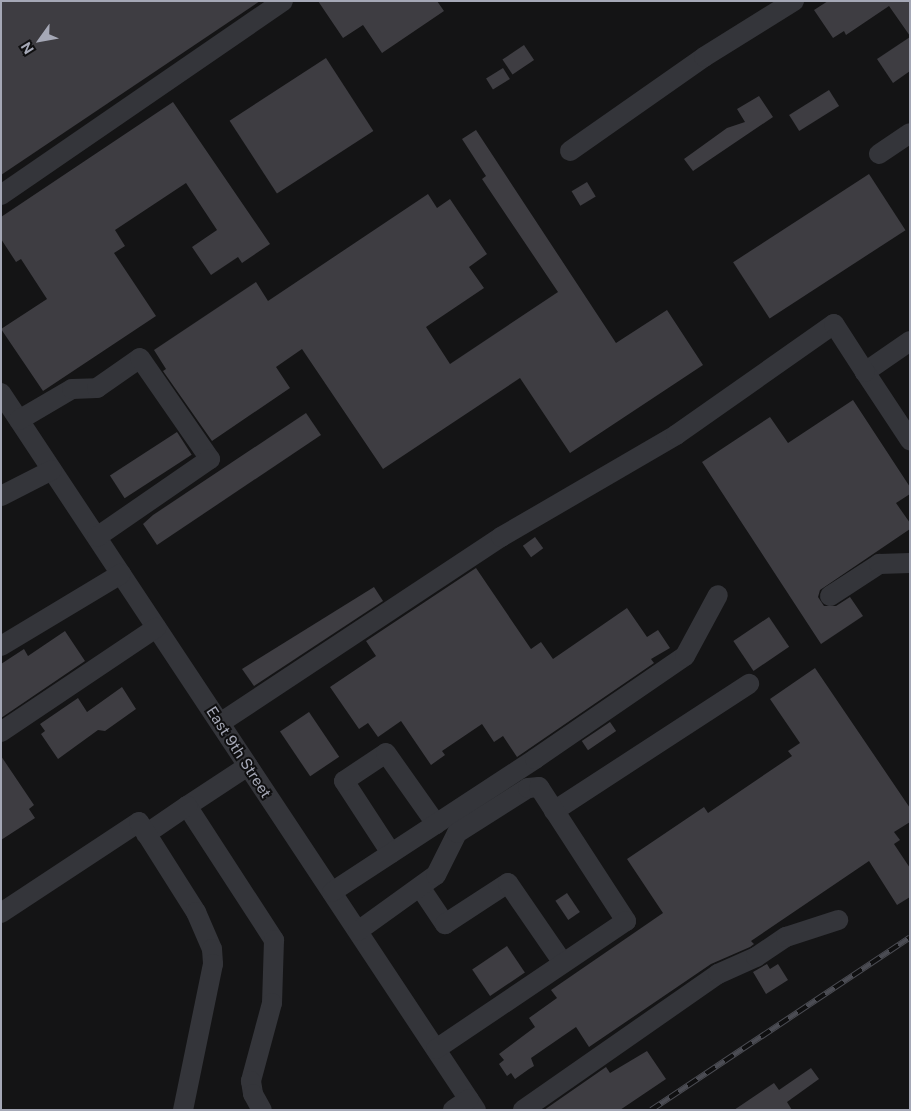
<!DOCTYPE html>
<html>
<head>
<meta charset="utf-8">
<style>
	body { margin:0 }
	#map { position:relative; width:911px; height:1111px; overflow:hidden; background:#141415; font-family:"Public Sans",sans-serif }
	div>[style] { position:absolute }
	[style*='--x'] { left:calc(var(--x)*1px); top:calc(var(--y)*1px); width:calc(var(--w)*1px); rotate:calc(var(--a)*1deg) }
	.building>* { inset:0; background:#3e3d42; transform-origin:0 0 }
	.minor>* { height:20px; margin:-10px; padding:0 10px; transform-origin:10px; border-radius:10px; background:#34353a }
	.rail>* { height:5.5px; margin-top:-2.75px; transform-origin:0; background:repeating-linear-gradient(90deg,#0f0f10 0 11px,#4b4c53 0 22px); box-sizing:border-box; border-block:1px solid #4b4c53 }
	span { translate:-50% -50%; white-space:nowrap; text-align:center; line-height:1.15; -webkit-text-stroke:4px #0f0f10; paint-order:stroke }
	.street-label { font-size:15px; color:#a5a8b6 }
	.frame { position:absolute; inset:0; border:2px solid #a5a8b6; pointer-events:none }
	.north { position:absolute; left:15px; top:15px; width:50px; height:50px; -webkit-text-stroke:4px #0f0f10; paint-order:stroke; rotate:238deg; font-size:14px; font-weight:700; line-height:20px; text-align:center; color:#a5a8b6 }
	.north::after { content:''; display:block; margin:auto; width:18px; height:22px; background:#a5a8b6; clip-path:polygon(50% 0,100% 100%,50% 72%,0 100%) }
</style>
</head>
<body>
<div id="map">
	<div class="building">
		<i style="clip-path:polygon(1px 1px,260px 1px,1px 175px)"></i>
		<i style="clip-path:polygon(318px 1px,437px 1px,444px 11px,382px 53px,363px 25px,343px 38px)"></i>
		<i style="clip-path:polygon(828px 1px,910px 1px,910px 36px,889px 6px,846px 35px,844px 31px,833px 38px,814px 10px)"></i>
		<i style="clip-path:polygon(910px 37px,910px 71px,893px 83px,877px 59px)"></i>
		<i style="left:524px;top:45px;width:18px;height:26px;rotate:56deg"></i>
		<i style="left:326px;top:58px;width:87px;height:115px;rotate:57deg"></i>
		<i style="left:503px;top:68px;width:13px;height:20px;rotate:58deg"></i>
		<i style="left:829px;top:90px;width:19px;height:47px;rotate:58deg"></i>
		<i style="clip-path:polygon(759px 96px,773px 117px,693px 171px,684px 159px,727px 128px,745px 122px,737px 109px)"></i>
		<i style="clip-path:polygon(173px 102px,270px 244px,242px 263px,238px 257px,211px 275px,192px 247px,217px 230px,186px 183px,115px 230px,125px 246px,114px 253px,156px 316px,43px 391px,1px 329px,47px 299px,21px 259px,16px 262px,1px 239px,1px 217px)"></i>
		<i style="clip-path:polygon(476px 130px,616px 343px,667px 310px,703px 365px,570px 453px,520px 378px,383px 469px,302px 349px,276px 367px,290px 388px,212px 441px,163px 371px,166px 369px,154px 350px,256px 282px,268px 301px,428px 194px,437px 208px,450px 199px,487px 254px,469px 267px,484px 288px,426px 327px,450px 364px,558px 292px,482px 179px,486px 176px,462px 139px)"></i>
		<i style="left:869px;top:174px;width:67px;height:162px;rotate:57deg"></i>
		<i style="left:587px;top:182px;width:17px;height:18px;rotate:59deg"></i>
		<i style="clip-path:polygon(853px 400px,910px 487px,910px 494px,896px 503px,910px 523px,910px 529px,820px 590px,818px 597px,824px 606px,836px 606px,850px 597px,863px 616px,821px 644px,702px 462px,770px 417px,788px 443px)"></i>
		<i style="clip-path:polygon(306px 413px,321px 435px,157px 545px,143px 524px,153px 515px)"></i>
		<i style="left:177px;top:432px;width:27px;height:80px;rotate:57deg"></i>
		<i style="left:535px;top:537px;width:14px;height:15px;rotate:54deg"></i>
		<i style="clip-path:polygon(476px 568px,531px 649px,541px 642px,553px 659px,627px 608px,647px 637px,658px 630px,670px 648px,651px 659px,654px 663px,517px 757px,503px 736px,494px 742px,482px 724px,442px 751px,445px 755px,431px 765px,401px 721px,378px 737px,368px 723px,359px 729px,330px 687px,376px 656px,366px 641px)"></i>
		<i style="clip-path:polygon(374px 587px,383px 601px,254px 686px,242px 669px)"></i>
		<i style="left:769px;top:617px;width:36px;height:43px;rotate:56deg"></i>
		<i style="clip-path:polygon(65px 631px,85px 661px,1px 718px,1px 664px,24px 649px,28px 656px)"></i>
		<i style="clip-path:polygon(815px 668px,910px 808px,910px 822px,894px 832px,900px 840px,894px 844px,910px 868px,910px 897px,897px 905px,869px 861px,751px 941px,754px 944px,750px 947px,711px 964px,589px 1047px,576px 1027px,531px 1058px,534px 1066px,529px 1069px,515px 1079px,511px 1073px,507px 1076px,499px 1064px,504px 1060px,499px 1054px,535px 1027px,529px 1018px,557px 998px,551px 990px,663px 913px,627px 859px,704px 807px,708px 813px,792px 756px,788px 751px,800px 743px,770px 699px)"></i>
		<i style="clip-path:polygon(122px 687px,136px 709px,105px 731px,98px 730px,58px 759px,41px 734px,45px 731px,40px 724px,78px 698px,87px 712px)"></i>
		<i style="left:309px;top:712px;width:54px;height:35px;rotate:56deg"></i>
		<i style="left:610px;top:722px;width:11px;height:34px;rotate:56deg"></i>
		<i style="clip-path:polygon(1px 756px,34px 805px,29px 809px,35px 818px,1px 840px)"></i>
		<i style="left:567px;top:893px;width:23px;height:14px;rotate:56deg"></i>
		<i style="left:507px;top:946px;width:32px;height:42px;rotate:56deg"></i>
		<i style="clip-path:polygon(767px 964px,770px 969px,778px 964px,788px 980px,766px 994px,753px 972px)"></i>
		<i style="clip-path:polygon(647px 1051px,666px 1079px,620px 1110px,544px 1110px,606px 1067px,610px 1073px)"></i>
		<i style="clip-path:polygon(811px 1068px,819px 1079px,787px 1102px,792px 1110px,734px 1110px,774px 1083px,779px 1090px)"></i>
	</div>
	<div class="minor">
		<i style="--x:570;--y:151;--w:164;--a:-35"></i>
		<i style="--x:704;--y:57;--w:106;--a:-31.9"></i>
		<i style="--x:879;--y:154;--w:37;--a:-34"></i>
		<i style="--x:1;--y:195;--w:342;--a:-34.5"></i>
		<i style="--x:910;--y:341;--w:55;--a:145.4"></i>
		<i style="--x:865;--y:372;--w:82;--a:56.5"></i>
		<i style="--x:1;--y:393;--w:860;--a:56.48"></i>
		<i style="--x:19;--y:420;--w:61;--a:-30.3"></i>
		<i style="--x:72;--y:389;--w:25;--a:-2"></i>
		<i style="--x:97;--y:388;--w:52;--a:-34.9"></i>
		<i style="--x:140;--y:358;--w:123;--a:55.3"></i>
		<i style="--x:210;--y:459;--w:137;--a:145.4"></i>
		<i style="--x:1;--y:496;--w:57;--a:-27"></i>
		<i style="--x:830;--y:596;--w:59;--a:-33.1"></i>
		<i style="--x:879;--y:564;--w:31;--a:-2"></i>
		<i style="--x:1;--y:646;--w:140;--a:-31"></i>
		<i style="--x:220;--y:723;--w:337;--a:-33.5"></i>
		<i style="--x:501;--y:537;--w:203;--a:-30.2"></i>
		<i style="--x:676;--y:435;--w:193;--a:-35.1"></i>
		<i style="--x:834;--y:324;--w:57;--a:57.1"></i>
		<i style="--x:1;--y:732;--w:187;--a:-33.9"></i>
		<i style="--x:248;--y:766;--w:73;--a:146.7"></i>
		<i style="--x:187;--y:806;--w:160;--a:57"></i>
		<i style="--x:274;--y:940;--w:63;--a:91.8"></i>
		<i style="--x:272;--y:1003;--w:81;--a:105.1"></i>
		<i style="--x:251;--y:1081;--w:13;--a:81"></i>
		<i style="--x:253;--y:1094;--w:18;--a:61"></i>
		<i style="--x:554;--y:811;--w:233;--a:-33.1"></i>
		<i style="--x:146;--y:834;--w:50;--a:-34.3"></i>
		<i style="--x:391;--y:853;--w:86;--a:-123.1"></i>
		<i style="--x:344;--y:781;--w:50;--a:-33.7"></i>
		<i style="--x:386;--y:753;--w:87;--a:54.8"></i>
		<i style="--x:420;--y:887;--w:45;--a:56"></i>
		<i style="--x:445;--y:924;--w:75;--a:-33.1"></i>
		<i style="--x:508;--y:883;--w:97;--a:55.5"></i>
		<i style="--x:332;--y:892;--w:243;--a:-33.2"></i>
		<i style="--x:535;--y:759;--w:182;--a:-34.5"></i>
		<i style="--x:685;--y:656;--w:69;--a:-61.6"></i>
		<i style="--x:1;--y:913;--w:165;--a:-33.4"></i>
		<i style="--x:139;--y:822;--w:107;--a:57.7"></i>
		<i style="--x:196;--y:912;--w:40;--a:66.6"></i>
		<i style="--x:212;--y:949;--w:15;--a:86"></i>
		<i style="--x:213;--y:964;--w:149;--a:101.6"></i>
		<i style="--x:358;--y:931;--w:96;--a:-35.7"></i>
		<i style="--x:436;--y:875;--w:47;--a:-63.4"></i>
		<i style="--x:457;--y:833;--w:84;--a:-32.4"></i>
		<i style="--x:528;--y:788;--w:11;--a:-5"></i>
		<i style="--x:539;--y:787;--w:160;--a:57"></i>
		<i style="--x:626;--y:921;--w:229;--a:146"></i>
		<i style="--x:453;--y:1110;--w:19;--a:-35"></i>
		<i style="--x:523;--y:1110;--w:238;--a:-34.9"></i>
		<i style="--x:718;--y:974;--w:42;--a:-24.1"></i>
		<i style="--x:756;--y:957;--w:36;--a:-34"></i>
		<i style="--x:786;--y:937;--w:55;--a:-18.1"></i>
	</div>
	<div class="rail">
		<i style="--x:651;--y:1110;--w:311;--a:-33.7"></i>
	</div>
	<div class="street-label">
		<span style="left:239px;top:752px;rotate:57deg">East 9th Street</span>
	</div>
	<div class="frame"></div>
	<div class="north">N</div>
</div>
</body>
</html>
